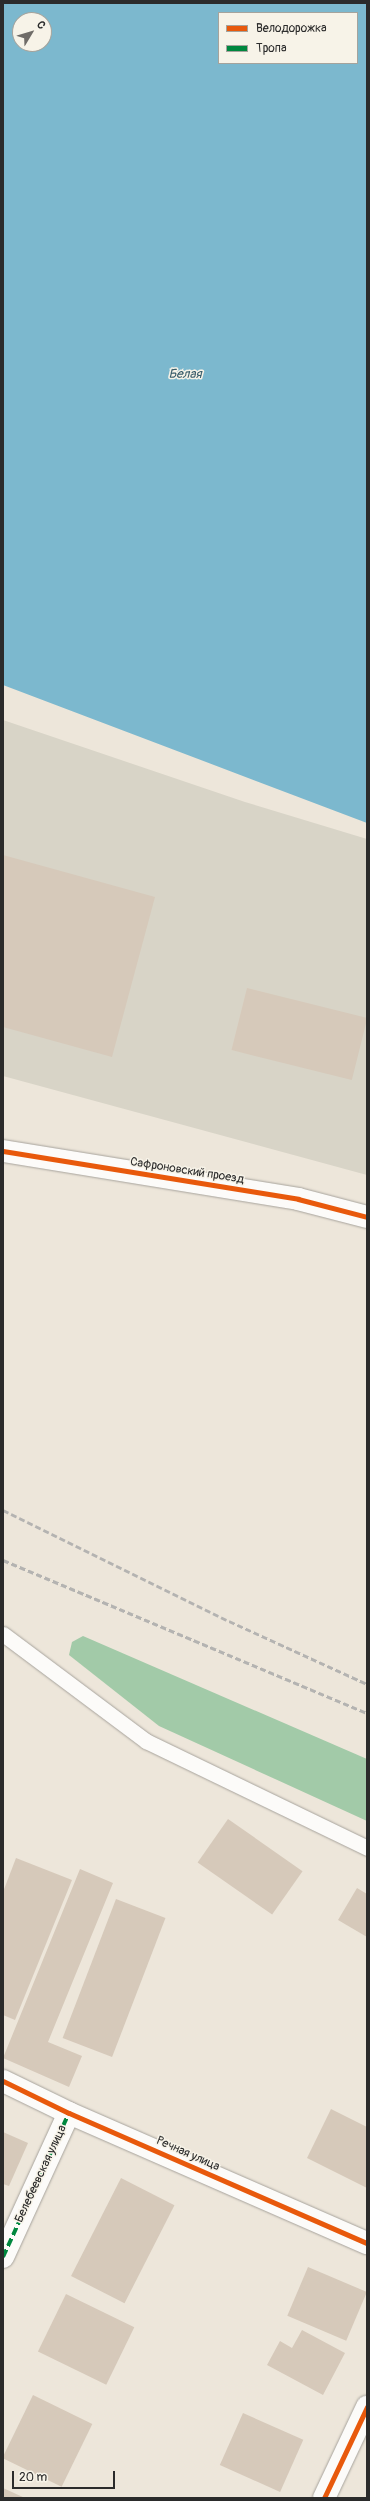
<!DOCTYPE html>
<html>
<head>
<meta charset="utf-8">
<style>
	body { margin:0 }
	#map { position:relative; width:370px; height:2501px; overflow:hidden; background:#ede6da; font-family:Pangolin,sans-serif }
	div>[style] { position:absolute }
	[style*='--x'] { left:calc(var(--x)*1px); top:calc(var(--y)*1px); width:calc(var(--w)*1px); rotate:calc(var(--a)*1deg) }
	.industrial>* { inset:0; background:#d8d4c7 }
	.forest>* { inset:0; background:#a2caa8 }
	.water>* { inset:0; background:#7cb8ce }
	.building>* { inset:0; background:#d6c9ba; transform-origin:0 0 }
	.roads { filter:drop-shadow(0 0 1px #a7a39c) drop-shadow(0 0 1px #a7a39c) }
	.lane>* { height:15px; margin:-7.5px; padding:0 7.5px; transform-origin:7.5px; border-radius:7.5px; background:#fcfbf9 }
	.street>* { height:22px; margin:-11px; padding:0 11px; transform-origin:11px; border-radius:11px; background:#fcfbf9 }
	.rail>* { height:3px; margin-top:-1.5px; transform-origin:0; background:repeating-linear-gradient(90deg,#b4b3b1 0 6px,transparent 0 9px) }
	.quiet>* { height:4px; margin-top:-2px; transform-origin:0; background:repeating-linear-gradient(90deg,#00873e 0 8px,transparent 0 12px) }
	.cycleway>* { height:5px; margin:-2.5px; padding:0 2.5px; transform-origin:2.5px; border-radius:2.5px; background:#e8590c }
	span { translate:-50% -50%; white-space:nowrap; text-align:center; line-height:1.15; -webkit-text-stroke:3px #f7f3e8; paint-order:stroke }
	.street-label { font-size:12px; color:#2b2b2b }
	.water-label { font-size:13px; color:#385c6a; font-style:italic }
	.frame { position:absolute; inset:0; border:4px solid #2b2b2b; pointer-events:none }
	.legend { position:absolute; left:218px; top:12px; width:140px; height:52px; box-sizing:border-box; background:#f7f3e8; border:1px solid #a5a39c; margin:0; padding:5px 7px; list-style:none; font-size:12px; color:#2b2b2b }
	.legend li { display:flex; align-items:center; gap:8px; height:20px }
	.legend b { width:20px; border:1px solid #a5a39c }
	.north { position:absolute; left:12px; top:12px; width:40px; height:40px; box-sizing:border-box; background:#f7f3e8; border:1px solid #a5a39c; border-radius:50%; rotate:52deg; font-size:11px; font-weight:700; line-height:16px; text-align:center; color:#2b2b2b }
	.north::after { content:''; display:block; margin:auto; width:14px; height:18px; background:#6f6c68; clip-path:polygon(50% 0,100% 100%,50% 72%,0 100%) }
	.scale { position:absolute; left:12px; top:2471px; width:103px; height:18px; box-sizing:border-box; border:2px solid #2b2b2b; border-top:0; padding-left:5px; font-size:12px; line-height:14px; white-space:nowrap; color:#2b2b2b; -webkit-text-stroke:3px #f7f3e8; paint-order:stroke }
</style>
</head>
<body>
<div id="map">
	<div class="industrial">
		<i style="clip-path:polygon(3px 720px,245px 802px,367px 839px,367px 1175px,3px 1076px)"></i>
	</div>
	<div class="forest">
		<i style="clip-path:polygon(83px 1636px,367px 1759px,367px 1821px,159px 1726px,69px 1655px,72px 1642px)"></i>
	</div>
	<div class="water">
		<i style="clip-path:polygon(evenodd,3px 3px,367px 3px,367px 823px,3px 685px,3px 3px,219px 13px,357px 13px,357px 63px,219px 63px,219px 13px,3px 3px,20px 20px,44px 20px,44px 44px,20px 44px,20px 20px)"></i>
	</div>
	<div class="building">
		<i style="clip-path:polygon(3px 855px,155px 897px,112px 1057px,3px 1027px)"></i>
		<i style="left:247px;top:988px;width:124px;height:64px;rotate:14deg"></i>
		<i style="left:228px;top:1819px;width:91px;height:53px;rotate:35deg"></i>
		<i style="clip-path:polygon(16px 1858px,72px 1880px,15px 2020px,3px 2015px,3px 1892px)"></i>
		<i style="clip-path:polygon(80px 1869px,113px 1883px,48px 2042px,82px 2056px,69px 2087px,3px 2058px)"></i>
		<i style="clip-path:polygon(357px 1888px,367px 1894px,367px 1937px,338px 1920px)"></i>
		<i style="left:116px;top:1899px;width:53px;height:149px;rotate:21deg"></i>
		<i style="clip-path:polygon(331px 2109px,367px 2127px,367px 2188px,307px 2158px)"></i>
		<i style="clip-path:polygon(3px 2132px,28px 2143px,9px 2186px,3px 2184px)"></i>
		<i style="left:121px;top:2178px;width:60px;height:110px;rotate:27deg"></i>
		<i style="left:308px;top:2267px;width:64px;height:53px;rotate:23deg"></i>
		<i style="left:66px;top:2294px;width:76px;height:64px;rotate:26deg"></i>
		<i style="clip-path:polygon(302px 2330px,345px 2353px,323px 2395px,267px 2365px,280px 2341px,292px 2348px)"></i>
		<i style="left:33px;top:2395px;width:66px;height:70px;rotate:26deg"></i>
		<i style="left:243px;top:2413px;width:66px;height:57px;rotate:24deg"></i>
		<i style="clip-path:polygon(3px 2488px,25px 2498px,3px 2498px)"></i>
	</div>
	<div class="roads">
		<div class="lane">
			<i style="--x:3;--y:1634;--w:179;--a:36.8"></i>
			<i style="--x:146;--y:1741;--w:246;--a:25.8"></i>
		</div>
		<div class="street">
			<i style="--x:3;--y:1151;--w:299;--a:9.2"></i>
			<i style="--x:298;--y:1199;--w:71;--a:14.6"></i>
			<i style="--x:3;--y:2081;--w:73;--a:25.9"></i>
			<i style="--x:69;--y:2113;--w:325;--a:23.6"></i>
			<i style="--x:3;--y:2257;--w:158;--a:-65.4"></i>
			<i style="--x:324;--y:2498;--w:101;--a:-64.7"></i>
		</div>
	</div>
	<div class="rail">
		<i style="--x:3;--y:1510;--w:252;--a:26.2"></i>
		<i style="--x:229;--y:1621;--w:152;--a:24.5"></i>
		<i style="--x:3;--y:1560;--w:395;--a:22.8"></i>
	</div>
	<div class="quiet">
		<i style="--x:3;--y:2257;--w:158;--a:-65.4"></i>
	</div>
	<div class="cycleway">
		<i style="--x:3;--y:1151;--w:299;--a:9.2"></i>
		<i style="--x:298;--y:1199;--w:71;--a:14.6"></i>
		<i style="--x:3;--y:2081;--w:73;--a:25.9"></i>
		<i style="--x:69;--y:2113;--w:325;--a:23.6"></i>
		<i style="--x:324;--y:2498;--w:101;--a:-64.7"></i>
	</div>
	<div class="street-label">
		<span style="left:187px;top:1171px;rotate:9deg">Сафроновский проезд</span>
		<span style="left:188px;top:2154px;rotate:24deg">Речная улица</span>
		<span style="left:41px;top:2174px;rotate:-65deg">Белебеевская улица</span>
	</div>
	<div class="water-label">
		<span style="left:185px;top:374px">Белая</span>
	</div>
	<div class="frame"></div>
	<ul class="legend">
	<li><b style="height:5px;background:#e8590c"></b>Велодорожка</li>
	<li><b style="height:5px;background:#00873e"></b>Тропа</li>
	</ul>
	<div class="north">С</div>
	<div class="scale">20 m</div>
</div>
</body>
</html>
